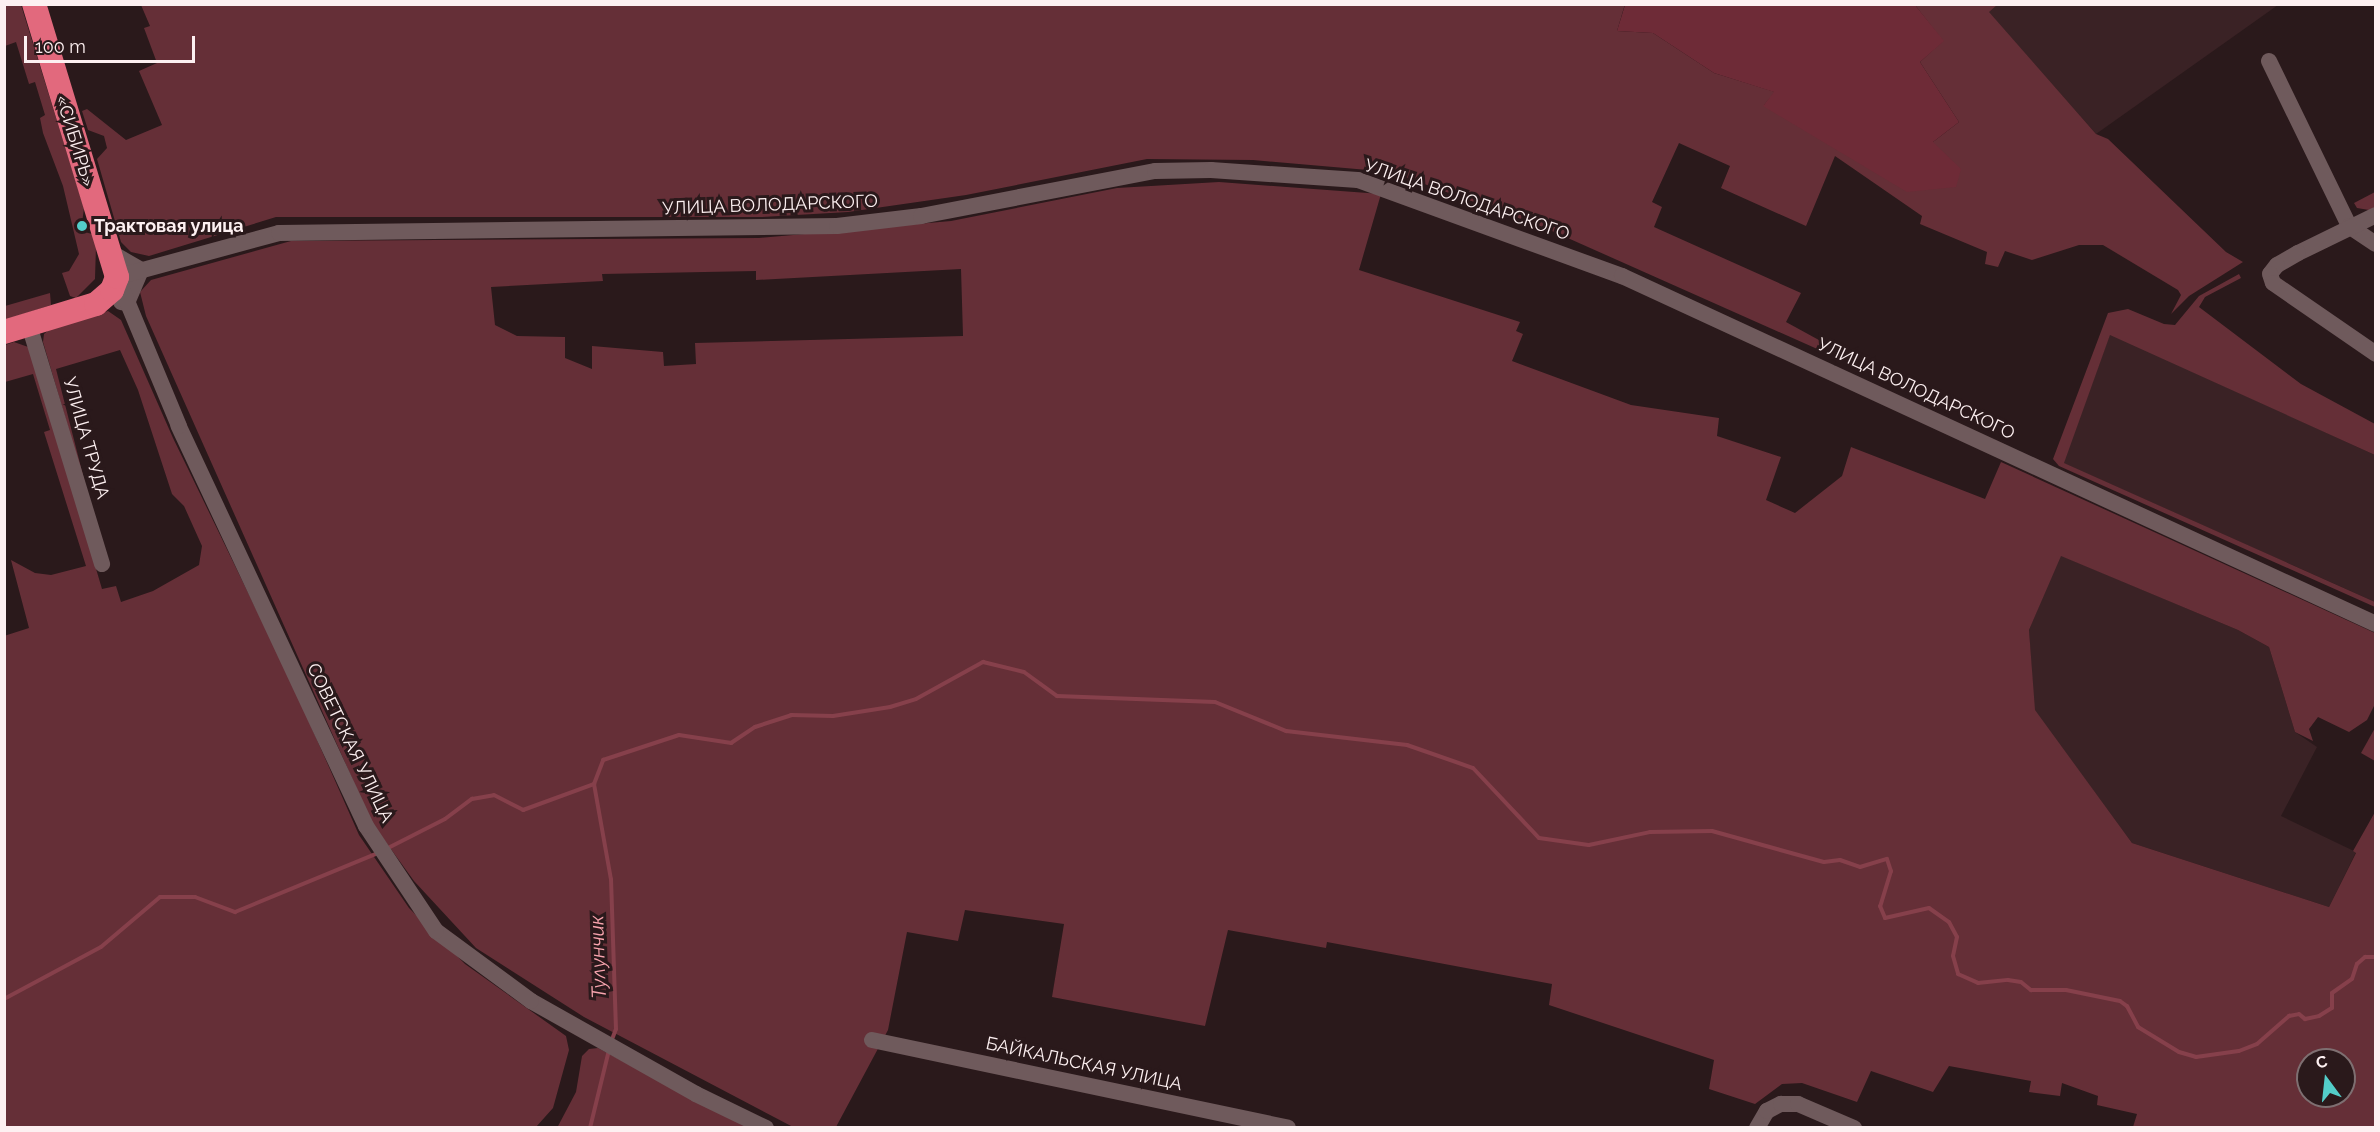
<!DOCTYPE html>
<html>
<head>
<meta charset="utf-8">
<style>
	body { margin:0 }
	#map { position:relative; width:2380px; height:1132px; overflow:hidden; background:#2a191b; font-family:Raleway,sans-serif }
	div>[style] { position:absolute }
	[style*='--x'] { left:calc(var(--x)*1px); top:calc(var(--y)*1px); width:calc(var(--w)*1px); rotate:calc(var(--a)*1deg) }
	.built>* { inset:0; background:#3a2225 }
	.green>* { inset:0; background:#652f37 }
	.forest>* { inset:0; background:#6e2b37 }
	.stream>* { height:4px; margin:-2px; padding:0 2px; transform-origin:2px; border-radius:2px; background:#86404b }
	.minor>* { height:16px; margin:-8px; padding:0 8px; transform-origin:8px; border-radius:8px; background:#6f5a5c }
	.highway>* { height:24px; margin:-12px; padding:0 12px; transform-origin:12px; border-radius:12px; background:#e2697d }
	.dots>* { width:16px; height:16px; translate:-50% -50%; box-sizing:border-box; border:3px solid #2a191b; border-radius:50% }
	span { translate:-50% -50%; white-space:nowrap; text-align:center; line-height:1.15; -webkit-text-stroke:6px #2a191b; paint-order:stroke }
	.street-label { font-size:18px; color:#fdf0f1 }
	.poi-label { font-size:18px; color:#fdf0f1; font-weight:700 }
	.left { translate:0 -50%; text-align:left }
	.water-label { font-size:20px; color:#f8a4ae; font-style:italic }
	.frame { position:absolute; inset:0; border:6px solid #fdf0f1; pointer-events:none }
	.north { position:absolute; left:2296px; top:1048px; width:60px; height:60px; box-sizing:border-box; background:#2a191b; border:2px solid #7e6f71; border-radius:50%; rotate:345deg; font-size:16px; font-weight:700; line-height:24px; text-align:center; color:#fdf0f1 }
	.north::after { content:''; display:block; margin:auto; width:21px; height:27px; background:#53cdc9; clip-path:polygon(50% 0,100% 100%,50% 72%,0 100%) }
	.scale { position:absolute; left:24px; top:36px; width:171px; height:27px; box-sizing:border-box; border:3px solid #fdf0f1; border-top:0; padding-left:8px; font-size:18px; line-height:21px; white-space:nowrap; color:#fdf0f1; -webkit-text-stroke:4px #2a191b; paint-order:stroke }
</style>
</head>
<body>
<div id="map">
	<div class="built">
		<i style="clip-path:polygon(1997px 4px,2278px 5px,2096px 134px,1988px 12px)"></i>
		<i style="clip-path:polygon(2110px 334px,2375px 455px,2375px 602px,2063px 463px)"></i>
		<i style="clip-path:polygon(2060px 555px,2238px 630px,2269px 647px,2295px 732px,2317px 747px,2281px 816px,2356px 852px,2329px 907px,2132px 843px,2034px 710px,2029px 630px)"></i>
	</div>
	<div class="green">
		<i style="clip-path:polygon(1625px 4px,1617px 31px,1653px 33px,1714px 73px,1775px 92px,1764px 105px,1933px 142px,1959px 122px,1920px 62px,1943px 41px,1915px 5px,1997px 5px,1989px 12px,2096px 134px,2108px 139px,2226px 252px,2243px 262px,2189px 296px,2171px 314px,2181px 295px,2178px 290px,2103px 245px,2079px 245px,2032px 260px,2005px 251px,1998px 267px,1985px 264px,1987px 252px,1920px 224px,1922px 216px,1835px 156px,1806px 226px,1721px 188px,1730px 166px,1679px 143px,1652px 202px,1662px 207px,1654px 227px,1801px 293px,1786px 322px,1828px 345px,1824px 352px,1543px 227px,1391px 172px,1253px 160px,1147px 159px,966px 195px,848px 212px,762px 217px,276px 217px,149px 256px,131px 252px,121px 242px,97px 159px,107px 148px,104px 136px,88px 130px,82px 111px,87px 109px,126px 140px,162px 125px,139px 71px,157px 63px,144px 28px,150px 26px,141px 5px)"></i>
		<i style="clip-path:polygon(5px 5px,21px 5px,84px 208px,81px 231px,92px 234px,96px 246px,95px 279px,76px 298px,70px 296px,62px 273px,69px 271px,79px 254px,63px 186px,43px 133px,40px 118px,45px 115px,35px 82px,29px 84px,16px 42px,5px 46px)"></i>
		<i style="clip-path:polygon(evenodd,1219px 182px,1381px 194px,1359px 270px,1520px 322px,1516px 331px,1523px 334px,1512px 361px,1631px 405px,1719px 418px,1717px 436px,1781px 457px,1766px 500px,1795px 513px,1842px 476px,1851px 447px,1985px 499px,2001px 462px,2375px 633px,2375px 704px,2367px 720px,2349px 732px,2318px 717px,2309px 729px,2313px 741px,2295px 732px,2269px 647px,2238px 630px,2061px 556px,2029px 630px,2035px 710px,2132px 843px,2329px 907px,2356px 853px,2353px 851px,2375px 812px,2375px 1127px,2133px 1127px,2137px 1114px,2097px 1105px,2098px 1096px,2062px 1083px,2060px 1096px,2029px 1092px,2031px 1081px,1949px 1066px,1933px 1092px,1871px 1071px,1857px 1102px,1802px 1083px,1782px 1084px,1755px 1104px,1709px 1089px,1714px 1060px,1549px 1005px,1552px 984px,1327px 942px,1326px 948px,1228px 930px,1205px 1026px,1052px 997px,1064px 924px,965px 910px,958px 941px,907px 932px,888px 1030px,836px 1127px,793px 1127px,584px 1017px,476px 948px,414px 881px,372px 823px,146px 316px,140px 292px,151px 280px,291px 241px,759px 238px,951px 221px,1117px 188px,1219px 182px,961px 269px,963px 336px,695px 343px,696px 364px,664px 366px,663px 352px,592px 346px,592px 369px,565px 358px,565px 337px,517px 336px,495px 325px,491px 287px,603px 281px,602px 274px,756px 271px,756px 280px,961px 269px,1219px 182px,2308px 1060px,2344px 1060px,2344px 1096px,2308px 1096px,2308px 1060px)"></i>
		<i style="clip-path:polygon(2375px 192px,2375px 211px,2357px 208px,2354px 203px)"></i>
		<i style="clip-path:polygon(2239px 274px,2241px 278px,2205px 297px,2199px 307px,2301px 384px,2375px 424px,2375px 455px,2110px 335px,2064px 463px,2375px 602px,2375px 607px,2059px 466px,2053px 459px,2108px 313px,2128px 309px,2164px 324px,2175px 325px,2199px 296px)"></i>
		<i style="clip-path:polygon(50px 293px,51px 305px,5px 320px,5px 306px)"></i>
		<i style="clip-path:polygon(108px 311px,121px 320px,173px 438px,291px 681px,359px 835px,409px 908px,465px 964px,566px 1036px,569px 1050px,553px 1108px,536px 1127px,5px 1127px,4px 636px,29px 628px,11px 560px,35px 573px,51px 575px,86px 566px,44px 432px,50px 430px,33px 374px,5px 382px,5px 345px,14px 342px,31px 348px,102px 589px,116px 586px,121px 602px,153px 591px,199px 565px,202px 546px,184px 506px,172px 494px,138px 390px,120px 350px,56px 369px,88px 495px,43px 342px,44px 334px,53px 326px)"></i>
		<i style="clip-path:polygon(2375px 728px,2375px 761px,2361px 753px)"></i>
		<i style="clip-path:polygon(598px 1048px,746px 1127px,557px 1128px,576px 1092px,582px 1056px,589px 1049px)"></i>
	</div>
	<div class="forest">
		<i style="clip-path:polygon(1625px 5px,1915px 5px,1944px 41px,1920px 62px,1959px 122px,1933px 142px,1961px 169px,1956px 187px,1907px 192px,1763px 106px,1774px 92px,1714px 73px,1653px 33px,1617px 31px)"></i>
	</div>
	<div class="stream">
		<i style="--x:594;--y:784;--w:97;--a:79.9"></i>
		<i style="--x:611;--y:879;--w:150;--a:88.1"></i>
		<i style="--x:616;--y:1029;--w:14;--a:111"></i>
		<i style="--x:388;--y:848;--w:64;--a:-27"></i>
		<i style="--x:445;--y:819;--w:34;--a:-37"></i>
		<i style="--x:472;--y:799;--w:22;--a:-10"></i>
		<i style="--x:494;--y:795;--w:33;--a:27"></i>
		<i style="--x:523;--y:810;--w:76;--a:-20.1"></i>
		<i style="--x:594;--y:784;--w:26;--a:-69"></i>
		<i style="--x:603;--y:760;--w:80;--a:-18.2"></i>
		<i style="--x:679;--y:735;--w:53;--a:8.7"></i>
		<i style="--x:731;--y:743;--w:29;--a:-34"></i>
		<i style="--x:755;--y:727;--w:38;--a:-18"></i>
		<i style="--x:791;--y:715;--w:42;--a:1.4"></i>
		<i style="--x:833;--y:716;--w:58;--a:-9"></i>
		<i style="--x:890;--y:707;--w:27;--a:-17"></i>
		<i style="--x:916;--y:699;--w:77;--a:-28.9"></i>
		<i style="--x:983;--y:662;--w:42;--a:13.7"></i>
		<i style="--x:1024;--y:672;--w:41;--a:36"></i>
		<i style="--x:1057;--y:696;--w:158;--a:2.2"></i>
		<i style="--x:1215;--y:702;--w:77;--a:22.2"></i>
		<i style="--x:1286;--y:731;--w:122;--a:6.6"></i>
		<i style="--x:1407;--y:745;--w:70;--a:19.2"></i>
		<i style="--x:1473;--y:768;--w:96;--a:46.7"></i>
		<i style="--x:1539;--y:838;--w:50;--a:8"></i>
		<i style="--x:1589;--y:845;--w:62;--a:-12"></i>
		<i style="--x:1650;--y:832;--w:62;--a:-0.9"></i>
		<i style="--x:1712;--y:831;--w:116;--a:15.5"></i>
		<i style="--x:1824;--y:862;--w:16;--a:-7"></i>
		<i style="--x:1840;--y:860;--w:21;--a:19"></i>
		<i style="--x:1860;--y:867;--w:28;--a:-17"></i>
		<i style="--x:1887;--y:859;--w:13;--a:72"></i>
		<i style="--x:1891;--y:871;--w:37;--a:107"></i>
		<i style="--x:1880;--y:906;--w:13;--a:67"></i>
		<i style="--x:1885;--y:918;--w:45;--a:-12.8"></i>
		<i style="--x:1929;--y:908;--w:24;--a:35"></i>
		<i style="--x:1949;--y:922;--w:17;--a:62"></i>
		<i style="--x:1957;--y:937;--w:19;--a:102"></i>
		<i style="--x:1953;--y:956;--w:19;--a:74"></i>
		<i style="--x:1958;--y:974;--w:22;--a:24"></i>
		<i style="--x:1978;--y:983;--w:30;--a:-6"></i>
		<i style="--x:2008;--y:980;--w:13;--a:9"></i>
		<i style="--x:2021;--y:982;--w:13;--a:39"></i>
		<i style="--x:2031;--y:990;--w:35;--a:0"></i>
		<i style="--x:2066;--y:990;--w:55;--a:11.5"></i>
		<i style="--x:2120;--y:1001;--w:9;--a:36"></i>
		<i style="--x:2127;--y:1006;--w:24;--a:62"></i>
		<i style="--x:2138;--y:1027;--w:48;--a:31.4"></i>
		<i style="--x:2179;--y:1052;--w:18;--a:16"></i>
		<i style="--x:2196;--y:1057;--w:43;--a:-7.9"></i>
		<i style="--x:2239;--y:1051;--w:19;--a:-21"></i>
		<i style="--x:2257;--y:1044;--w:43;--a:-41.2"></i>
		<i style="--x:2289;--y:1016;--w:10;--a:-11"></i>
		<i style="--x:2299;--y:1014;--w:8;--a:40"></i>
		<i style="--x:2305;--y:1019;--w:14;--a:-12"></i>
		<i style="--x:2319;--y:1016;--w:15;--a:-32"></i>
		<i style="--x:2332;--y:1008;--w:15;--a:-90"></i>
		<i style="--x:2332;--y:993;--w:24;--a:-35"></i>
		<i style="--x:2352;--y:979;--w:16;--a:-72"></i>
		<i style="--x:2357;--y:964;--w:11;--a:-41"></i>
		<i style="--x:2365;--y:957;--w:11;--a:0"></i>
		<i style="--x:4;--y:999;--w:110;--a:-28.2"></i>
		<i style="--x:101;--y:947;--w:77;--a:-40.3"></i>
		<i style="--x:160;--y:897;--w:35;--a:0"></i>
		<i style="--x:195;--y:897;--w:43;--a:20.6"></i>
		<i style="--x:235;--y:912;--w:155;--a:-22.4"></i>
		<i style="--x:590;--y:1128;--w:80;--a:-76.3"></i>
	</div>
	<div class="minor">
		<i style="--x:2269;--y:61;--w:183;--a:64.1"></i>
		<i style="--x:2349;--y:226;--w:32;--a:34"></i>
		<i style="--x:2376;--y:215;--w:87;--a:154"></i>
		<i style="--x:2298;--y:253;--w:24;--a:150"></i>
		<i style="--x:2277;--y:265;--w:11;--a:128"></i>
		<i style="--x:2270;--y:274;--w:9;--a:72"></i>
		<i style="--x:2273;--y:283;--w:125;--a:34.6"></i>
		<i style="--x:110;--y:252;--w:36;--a:30"></i>
		<i style="--x:141;--y:270;--w:36;--a:113"></i>
		<i style="--x:127;--y:303;--w:6;--a:-171"></i>
		<i style="--x:29;--y:325;--w:250;--a:73"></i>
		<i style="--x:872;--y:1040;--w:425;--a:11.9"></i>
		<i style="--x:766;--y:1128;--w:78;--a:-154.1"></i>
		<i style="--x:696;--y:1094;--w:189;--a:-150.6"></i>
		<i style="--x:531;--y:1001;--w:118;--a:-143.6"></i>
		<i style="--x:436;--y:931;--w:126;--a:-123.7"></i>
		<i style="--x:366;--y:826;--w:442;--a:-115.1"></i>
		<i style="--x:179;--y:426;--w:161;--a:-112.6"></i>
		<i style="--x:117;--y:277;--w:168;--a:-15.2"></i>
		<i style="--x:279;--y:233;--w:558;--a:-0.72"></i>
		<i style="--x:837;--y:226;--w:85;--a:-6.8"></i>
		<i style="--x:921;--y:216;--w:238;--a:-10.9"></i>
		<i style="--x:1155;--y:171;--w:56;--a:-1"></i>
		<i style="--x:1211;--y:170;--w:147;--a:3.9"></i>
		<i style="--x:1358;--y:180;--w:281;--a:20"></i>
		<i style="--x:1622;--y:276;--w:830;--a:24.78"></i>
		<i style="--x:1757;--y:1128;--w:20;--a:-60"></i>
		<i style="--x:1767;--y:1111;--w:16;--a:-27"></i>
		<i style="--x:1781;--y:1104;--w:17;--a:0"></i>
		<i style="--x:1798;--y:1104;--w:61;--a:23.2"></i>
	</div>
	<div class="highway">
		<i style="--x:4;--y:332;--w:96;--a:-16.9"></i>
		<i style="--x:96;--y:304;--w:21;--a:-41"></i>
		<i style="--x:112;--y:290;--w:14;--a:-69"></i>
		<i style="--x:117;--y:277;--w:285;--a:-106.9"></i>
	</div>
	<div class="dots">
		<i style="left:82px;top:226px;background:#53cdc9"></i>
	</div>
	<div class="street-label">
		<span style="left:75px;top:141px;rotate:73deg">«СИБИРЬ»</span>
		<span style="left:1467px;top:200px;rotate:19deg">УЛИЦА ВОЛОДАРСКОГО</span>
		<span style="left:770px;top:205px;rotate:-2deg">УЛИЦА ВОЛОДАРСКОГО</span>
		<span style="left:1916px;top:389px;rotate:25deg">УЛИЦА ВОЛОДАРСКОГО</span>
		<span style="left:86px;top:438px;rotate:74deg">УЛИЦА ТРУДА</span>
		<span style="left:350px;top:743px;rotate:64deg">СОВЕТСКАЯ УЛИЦА</span>
		<span style="left:1084px;top:1064px;rotate:12deg">БАЙКАЛЬСКАЯ УЛИЦА</span>
	</div>
	<div class="poi-label">
		<span class="left" style="left:94px;top:226px">Трактовая улица</span>
	</div>
	<div class="water-label">
		<span style="left:598px;top:957px;rotate:-92deg">Тулунчик</span>
	</div>
	<div class="frame"></div>
	<div class="north">С</div>
	<div class="scale">100 m</div>
</div>
</body>
</html>
